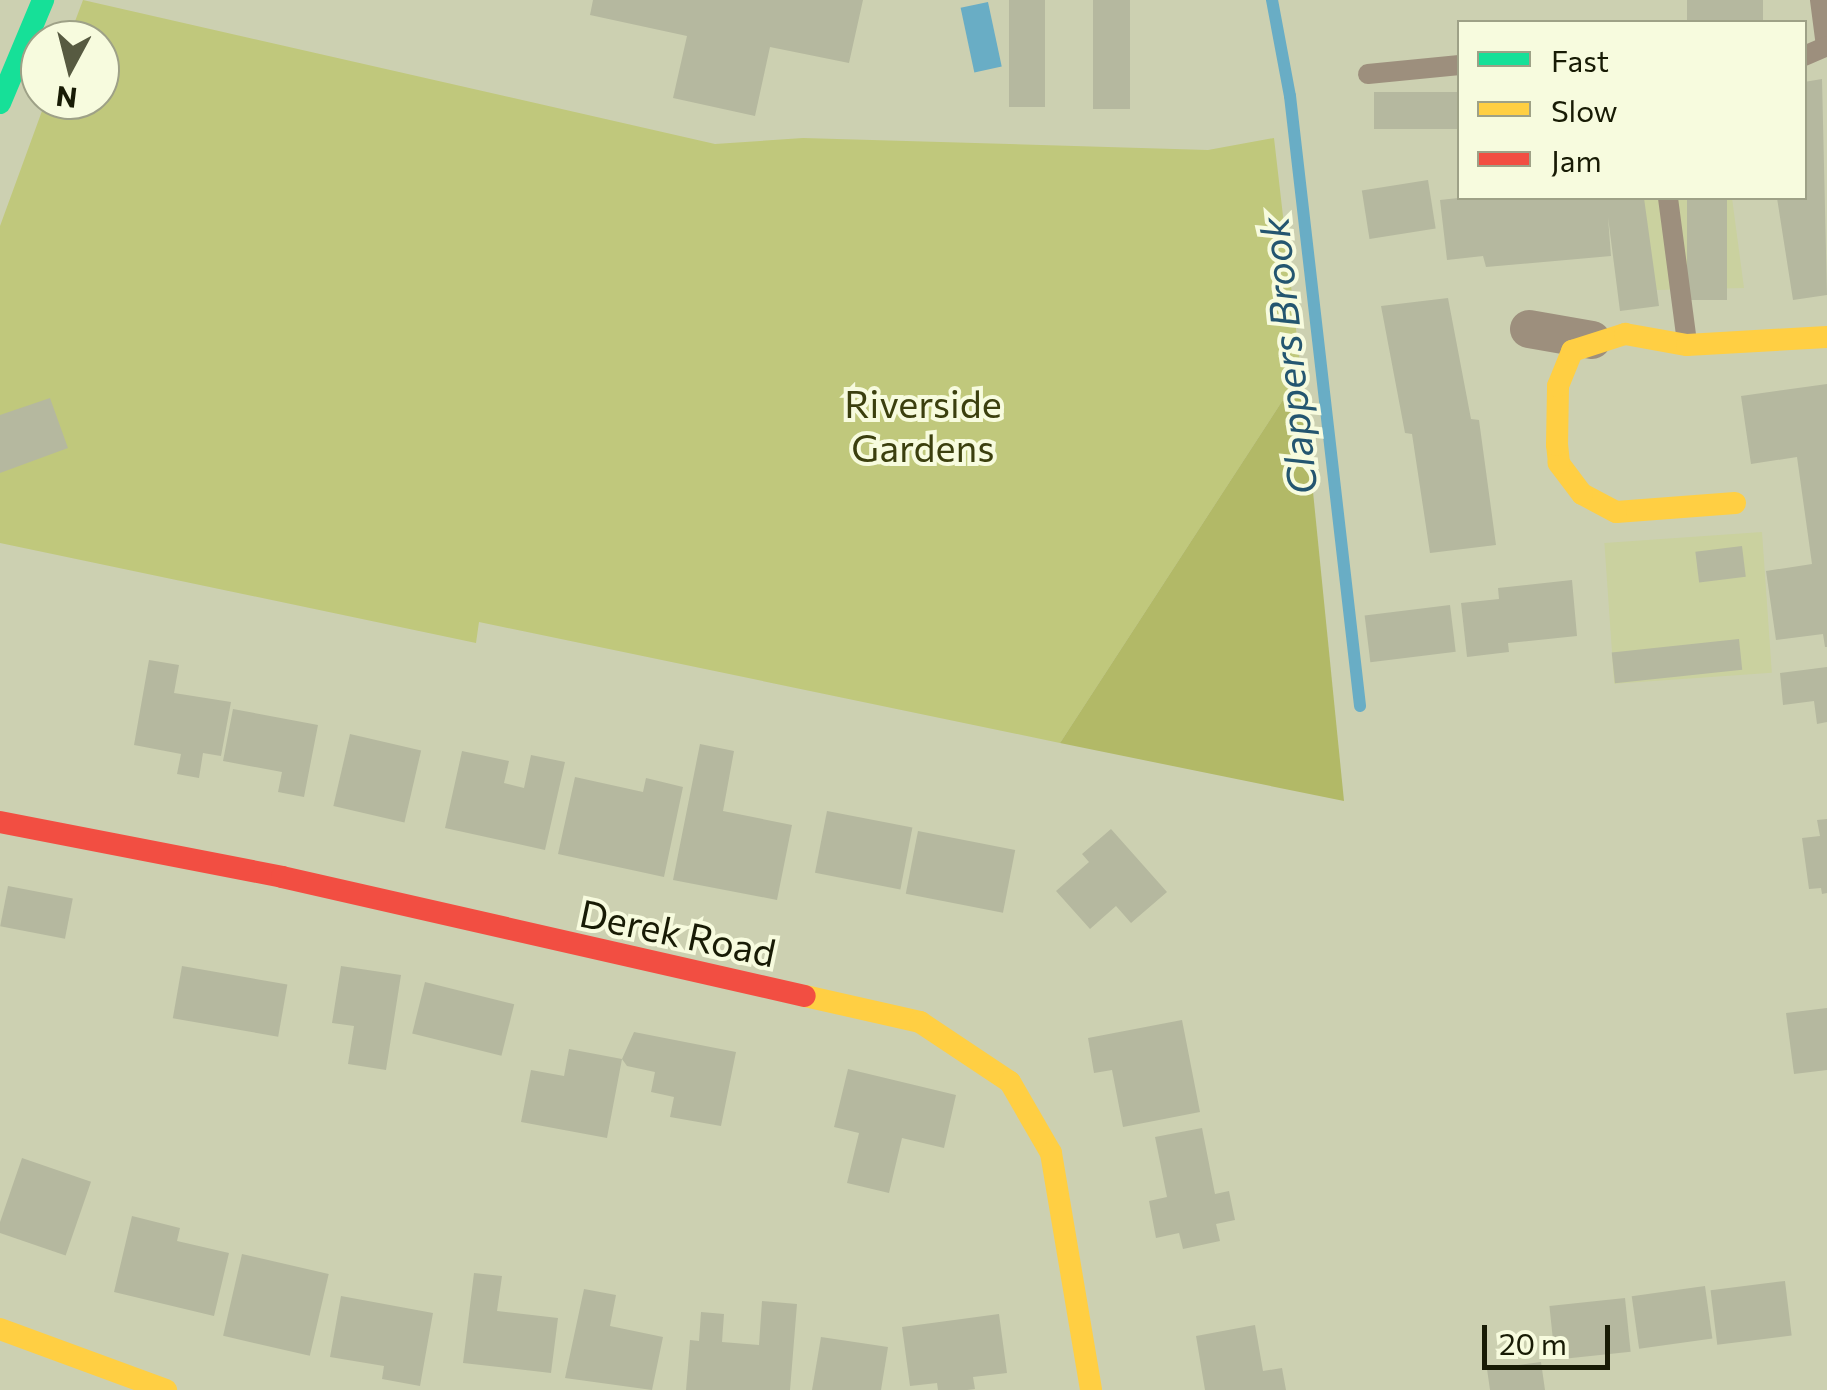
<!DOCTYPE html>
<html>
<head>
<meta charset="utf-8">
<style>
	body { margin:0 }
	#map { position:relative; width:1827px; height:1390px; overflow:hidden; background:#ccd0b1; font-family:Commissioner,sans-serif }
	div>[style] { position:absolute }
	[style*='--x'] { left:calc(var(--x)*1px); top:calc(var(--y)*1px); width:calc(var(--w)*1px); rotate:calc(var(--a)*1deg) }
	.built>* { inset:0; background:#cad19f; transform-origin:0 0 }
	.green>* { inset:0; background:#c0c87c }
	.forest>* { inset:0; background:#b2b967 }
	.water>* { inset:0; background:#69adc5; transform-origin:0 0 }
	.stream>* { height:12px; margin:-6px; padding:0 6px; transform-origin:6px; border-radius:6px; background:#69adc5 }
	.building>* { inset:0; background:#b5b89f; transform-origin:0 0 }
	.lane>* { height:20px; margin:-10px; padding:0 10px; transform-origin:10px; border-radius:10px; background:#9d8f7d }
	.street>* { height:38px; margin:-19px; padding:0 19px; transform-origin:19px; border-radius:19px; background:#9d8f7d }
	.fast>* { height:22px; margin:-11px; padding:0 11px; transform-origin:11px; border-radius:11px; background:#16e098 }
	.slow>* { height:22px; margin:-11px; padding:0 11px; transform-origin:11px; border-radius:11px; background:#ffcf43 }
	.jam>* { height:22px; margin:-11px; padding:0 11px; transform-origin:11px; border-radius:11px; background:#f24e42 }
	span { translate:-50% -50%; white-space:nowrap; text-align:center; line-height:1.15; -webkit-text-stroke:8px #f7fbde; paint-order:stroke }
	.park-label { font-size:38px; color:#3b3f0e }
	.street-label { font-size:38px; color:#181b05 }
	.water-label { font-size:40px; color:#245670; font-style:italic }
	.legend { position:absolute; left:1457px; top:20px; width:350px; height:180px; box-sizing:border-box; background:#f7fbde; border:2px solid #9ea187; margin:0; padding:12px 18px; list-style:none; font-size:30px; color:#181b05 }
	.legend li { display:flex; align-items:center; gap:20px; height:50px }
	.legend b { width:50px; border:2px solid #9ea187 }
	.north { position:absolute; left:20px; top:20px; width:100px; height:100px; box-sizing:border-box; background:#f7fbde; border:2px solid #9ea187; border-radius:50%; rotate:187deg; font-size:28px; font-weight:700; line-height:40px; text-align:center; color:#181b05 }
	.north::after { content:''; display:block; margin:auto; width:35px; height:45px; background:#575a41; clip-path:polygon(50% 0,100% 100%,50% 72%,0 100%) }
	.scale { position:absolute; left:1482px; top:1325px; width:128px; height:45px; box-sizing:border-box; border:5px solid #181b05; border-top:0; padding-left:12px; font-size:30px; line-height:35px; white-space:nowrap; color:#181b05; -webkit-text-stroke:8px #f7fbde; paint-order:stroke }
</style>
</head>
<body>
<div id="map">
	<div class="built">
		<i style="clip-path:polygon(1608px 198px,1732px 198px,1744px 288px,1656px 290px,1622px 306px)"></i>
		<i style="left:1762px;top:532px;width:141px;height:158px;rotate:86deg"></i>
	</div>
	<div class="green">
		<i style="clip-path:polygon(83px 0,715px 144px,803px 138px,1208px 150px,1274px 138px,1301px 372px,1060px 743px,479px 622px,476px 643px,0 543px,0 226px,46px 100px,100px 100px,100px 40px,68px 40px)"></i>
	</div>
	<div class="forest">
		<i style="clip-path:polygon(1301px 372px,1344px 801px,1060px 743px)"></i>
	</div>
	<div class="water">
		<i style="left:988px;top:2px;width:66px;height:28px;rotate:78deg"></i>
	</div>
	<div class="stream">
		<i style="--x:1272;--y:0;--w:98;--a:79.4"></i>
		<i style="--x:1290;--y:96;--w:614;--a:83.45"></i>
	</div>
	<div class="building">
		<i style="clip-path:polygon(593px 0,863px 0,849px 63px,770px 47px,755px 116px,673px 98px,687px 36px,590px 15px)"></i>
		<i style="left:1009px;top:0;width:36px;height:107px"></i>
		<i style="left:1093px;top:0;width:37px;height:109px"></i>
		<i style="left:1687px;top:0;width:76px;height:22px"></i>
		<i style="clip-path:polygon(1822px 79px,1827px 295px,1793px 300px,1777px 198px,1804px 198px,1804px 82px)"></i>
		<i style="left:1460px;top:92px;width:37px;height:86px;rotate:90deg"></i>
		<i style="left:1428px;top:180px;width:49px;height:67px;rotate:81deg"></i>
		<i style="clip-path:polygon(1458px 198px,1644px 198px,1659px 306px,1620px 311px,1608px 217px,1611px 256px,1486px 267px,1483px 256px,1447px 260px,1440px 200px)"></i>
		<i style="left:1687px;top:198px;width:40px;height:102px"></i>
		<i style="clip-path:polygon(1448px 298px,1471px 419px,1479px 420px,1496px 545px,1430px 553px,1412px 434px,1405px 433px,1381px 306px)"></i>
		<i style="clip-path:polygon(1827px 384px,1827px 647px,1825px 647px,1823px 634px,1776px 640px,1766px 571px,1812px 564px,1797px 457px,1751px 464px,1741px 396px)"></i>
		<i style="clip-path:polygon(50px 398px,68px 448px,0 473px,0 415px)"></i>
		<i style="left:1742px;top:546px;width:31px;height:47px;rotate:83deg"></i>
		<i style="clip-path:polygon(1572px 580px,1577px 636px,1508px 643px,1509px 652px,1467px 657px,1461px 603px,1499px 599px,1498px 588px)"></i>
		<i style="left:1450px;top:605px;width:47px;height:86px;rotate:83deg"></i>
		<i style="left:1739px;top:639px;width:31px;height:128px;rotate:84deg"></i>
		<i style="clip-path:polygon(149px 660px,179px 665px,174px 693px,231px 702px,221px 756px,203px 753px,199px 778px,177px 774px,181px 754px,134px 745px)"></i>
		<i style="clip-path:polygon(1827px 667px,1827px 722px,1817px 724px,1814px 701px,1783px 705px,1780px 673px)"></i>
		<i style="clip-path:polygon(233px 709px,318px 725px,304px 797px,278px 792px,282px 772px,223px 761px)"></i>
		<i style="left:350px;top:734px;width:73px;height:74px;rotate:13deg"></i>
		<i style="clip-path:polygon(700px 744px,734px 751px,723px 811px,792px 825px,777px 900px,673px 880px)"></i>
		<i style="clip-path:polygon(462px 751px,509px 761px,504px 783px,524px 788px,531px 755px,565px 762px,545px 850px,445px 828px)"></i>
		<i style="clip-path:polygon(575px 777px,643px 792px,646px 778px,683px 787px,664px 877px,558px 854px)"></i>
		<i style="left:827px;top:811px;width:87px;height:63px;rotate:11deg"></i>
		<i style="clip-path:polygon(1827px 819px,1827px 893px,1822px 894px,1821px 888px,1809px 889px,1802px 838px,1820px 836px,1817px 820px)"></i>
		<i style="clip-path:polygon(1111px 829px,1167px 892px,1131px 923px,1116px 906px,1090px 929px,1056px 891px,1089px 862px,1082px 854px)"></i>
		<i style="left:918px;top:831px;width:99px;height:64px;rotate:11deg"></i>
		<i style="left:8px;top:886px;width:66px;height:41px;rotate:11deg"></i>
		<i style="left:182px;top:966px;width:107px;height:53px;rotate:10deg"></i>
		<i style="clip-path:polygon(341px 966px,401px 975px,386px 1070px,348px 1064px,354px 1026px,332px 1023px)"></i>
		<i style="left:425px;top:982px;width:92px;height:53px;rotate:14deg"></i>
		<i style="clip-path:polygon(1827px 1008px,1827px 1070px,1794px 1074px,1786px 1013px)"></i>
		<i style="clip-path:polygon(1182px 1020px,1200px 1112px,1123px 1127px,1112px 1070px,1094px 1073px,1088px 1038px)"></i>
		<i style="clip-path:polygon(634px 1032px,736px 1052px,721px 1126px,670px 1117px,674px 1097px,651px 1092px,655px 1072px,627px 1066px,622px 1059px,607px 1138px,521px 1122px,531px 1070px,564px 1076px,569px 1049px,622px 1059px)"></i>
		<i style="clip-path:polygon(848px 1069px,956px 1095px,944px 1148px,902px 1138px,889px 1193px,847px 1183px,859px 1133px,834px 1127px)"></i>
		<i style="clip-path:polygon(1202px 1128px,1215px 1194px,1229px 1191px,1235px 1220px,1216px 1224px,1220px 1241px,1183px 1249px,1179px 1233px,1156px 1238px,1149px 1201px,1167px 1197px,1155px 1137px)"></i>
		<i style="left:22px;top:1158px;width:73px;height:78px;rotate:19deg"></i>
		<i style="clip-path:polygon(132px 1216px,180px 1228px,177px 1241px,229px 1253px,214px 1316px,114px 1292px)"></i>
		<i style="left:242px;top:1254px;width:89px;height:84px;rotate:13deg"></i>
		<i style="clip-path:polygon(474px 1273px,502px 1276px,497px 1311px,558px 1318px,551px 1373px,463px 1363px)"></i>
		<i style="left:1785px;top:1281px;width:55px;height:75px;rotate:83deg"></i>
		<i style="left:1705px;top:1286px;width:53px;height:74px;rotate:82deg"></i>
		<i style="clip-path:polygon(584px 1289px,616px 1295px,610px 1326px,663px 1337px,652px 1390px,565px 1378px)"></i>
		<i style="clip-path:polygon(341px 1296px,433px 1313px,420px 1386px,382px 1379px,384px 1366px,330px 1357px)"></i>
		<i style="left:1625px;top:1298px;width:54px;height:76px;rotate:84deg"></i>
		<i style="clip-path:polygon(762px 1301px,797px 1304px,790px 1390px,686px 1390px,690px 1340px,699px 1341px,701px 1312px,724px 1314px,722px 1342px,759px 1345px)"></i>
		<i style="clip-path:polygon(999px 1314px,1007px 1373px,973px 1377px,975px 1389px,967px 1390px,938px 1390px,937px 1383px,910px 1386px,902px 1327px)"></i>
		<i style="clip-path:polygon(1255px 1325px,1263px 1371px,1282px 1368px,1286px 1390px,1205px 1390px,1196px 1336px)"></i>
		<i style="clip-path:polygon(821px 1337px,888px 1347px,881px 1390px,812px 1390px)"></i>
		<i style="clip-path:polygon(1541px 1362px,1545px 1390px,1490px 1390px,1487px 1369px)"></i>
	</div>
	<div class="lane">
		<i style="--x:1820;--y:0;--w:46;--a:82.6"></i>
		<i style="--x:1804;--y:56;--w:25;--a:-23"></i>
		<i style="--x:1368;--y:74;--w:92;--a:-5.6"></i>
		<i style="--x:1668;--y:198;--w:146;--a:82.5"></i>
	</div>
	<div class="street">
		<i style="--x:1529;--y:329;--w:64;--a:9.9"></i>
	</div>
	<div class="fast">
		<i style="--x:0;--y:103;--w:112;--a:-67.3"></i>
	</div>
	<div class="slow">
		<i style="--x:1735;--y:503;--w:119;--a:175.7"></i>
		<i style="--x:1616;--y:512;--w:38;--a:-152"></i>
		<i style="--x:1582;--y:494;--w:39;--a:-127"></i>
		<i style="--x:1559;--y:463;--w:18;--a:-96"></i>
		<i style="--x:1557;--y:445;--w:59;--a:-89"></i>
		<i style="--x:1558;--y:386;--w:38;--a:-68"></i>
		<i style="--x:1572;--y:351;--w:56;--a:-17.8"></i>
		<i style="--x:1625;--y:334;--w:63;--a:10.1"></i>
		<i style="--x:1687;--y:345;--w:140;--a:-3.3"></i>
		<i style="--x:805;--y:996;--w:118;--a:12.7"></i>
		<i style="--x:920;--y:1022;--w:108;--a:33.7"></i>
		<i style="--x:1010;--y:1082;--w:82;--a:60"></i>
		<i style="--x:1051;--y:1153;--w:240;--a:80.4"></i>
		<i style="--x:0;--y:1329;--w:177;--a:20.2"></i>
	</div>
	<div class="jam">
		<i style="--x:0;--y:822;--w:287;--a:11"></i>
		<i style="--x:282;--y:877;--w:536;--a:12.82"></i>
	</div>
	<div class="park-label">
		<span style="left:923px;top:425px">Riverside<br>Gardens</span>
	</div>
	<div class="street-label">
		<span style="left:678px;top:932px;rotate:12deg">Derek Road</span>
	</div>
	<div class="water-label">
		<span style="left:1287px;top:356px;rotate:-96deg">Clappers Brook</span>
	</div>
	<ul class="legend">
	<li><b style="height:12px;background:#16e098"></b>Fast</li>
	<li><b style="height:12px;background:#ffcf43"></b>Slow</li>
	<li><b style="height:12px;background:#f24e42"></b>Jam</li>
	</ul>
	<div class="north">N</div>
	<div class="scale">20 m</div>
</div>
</body>
</html>
